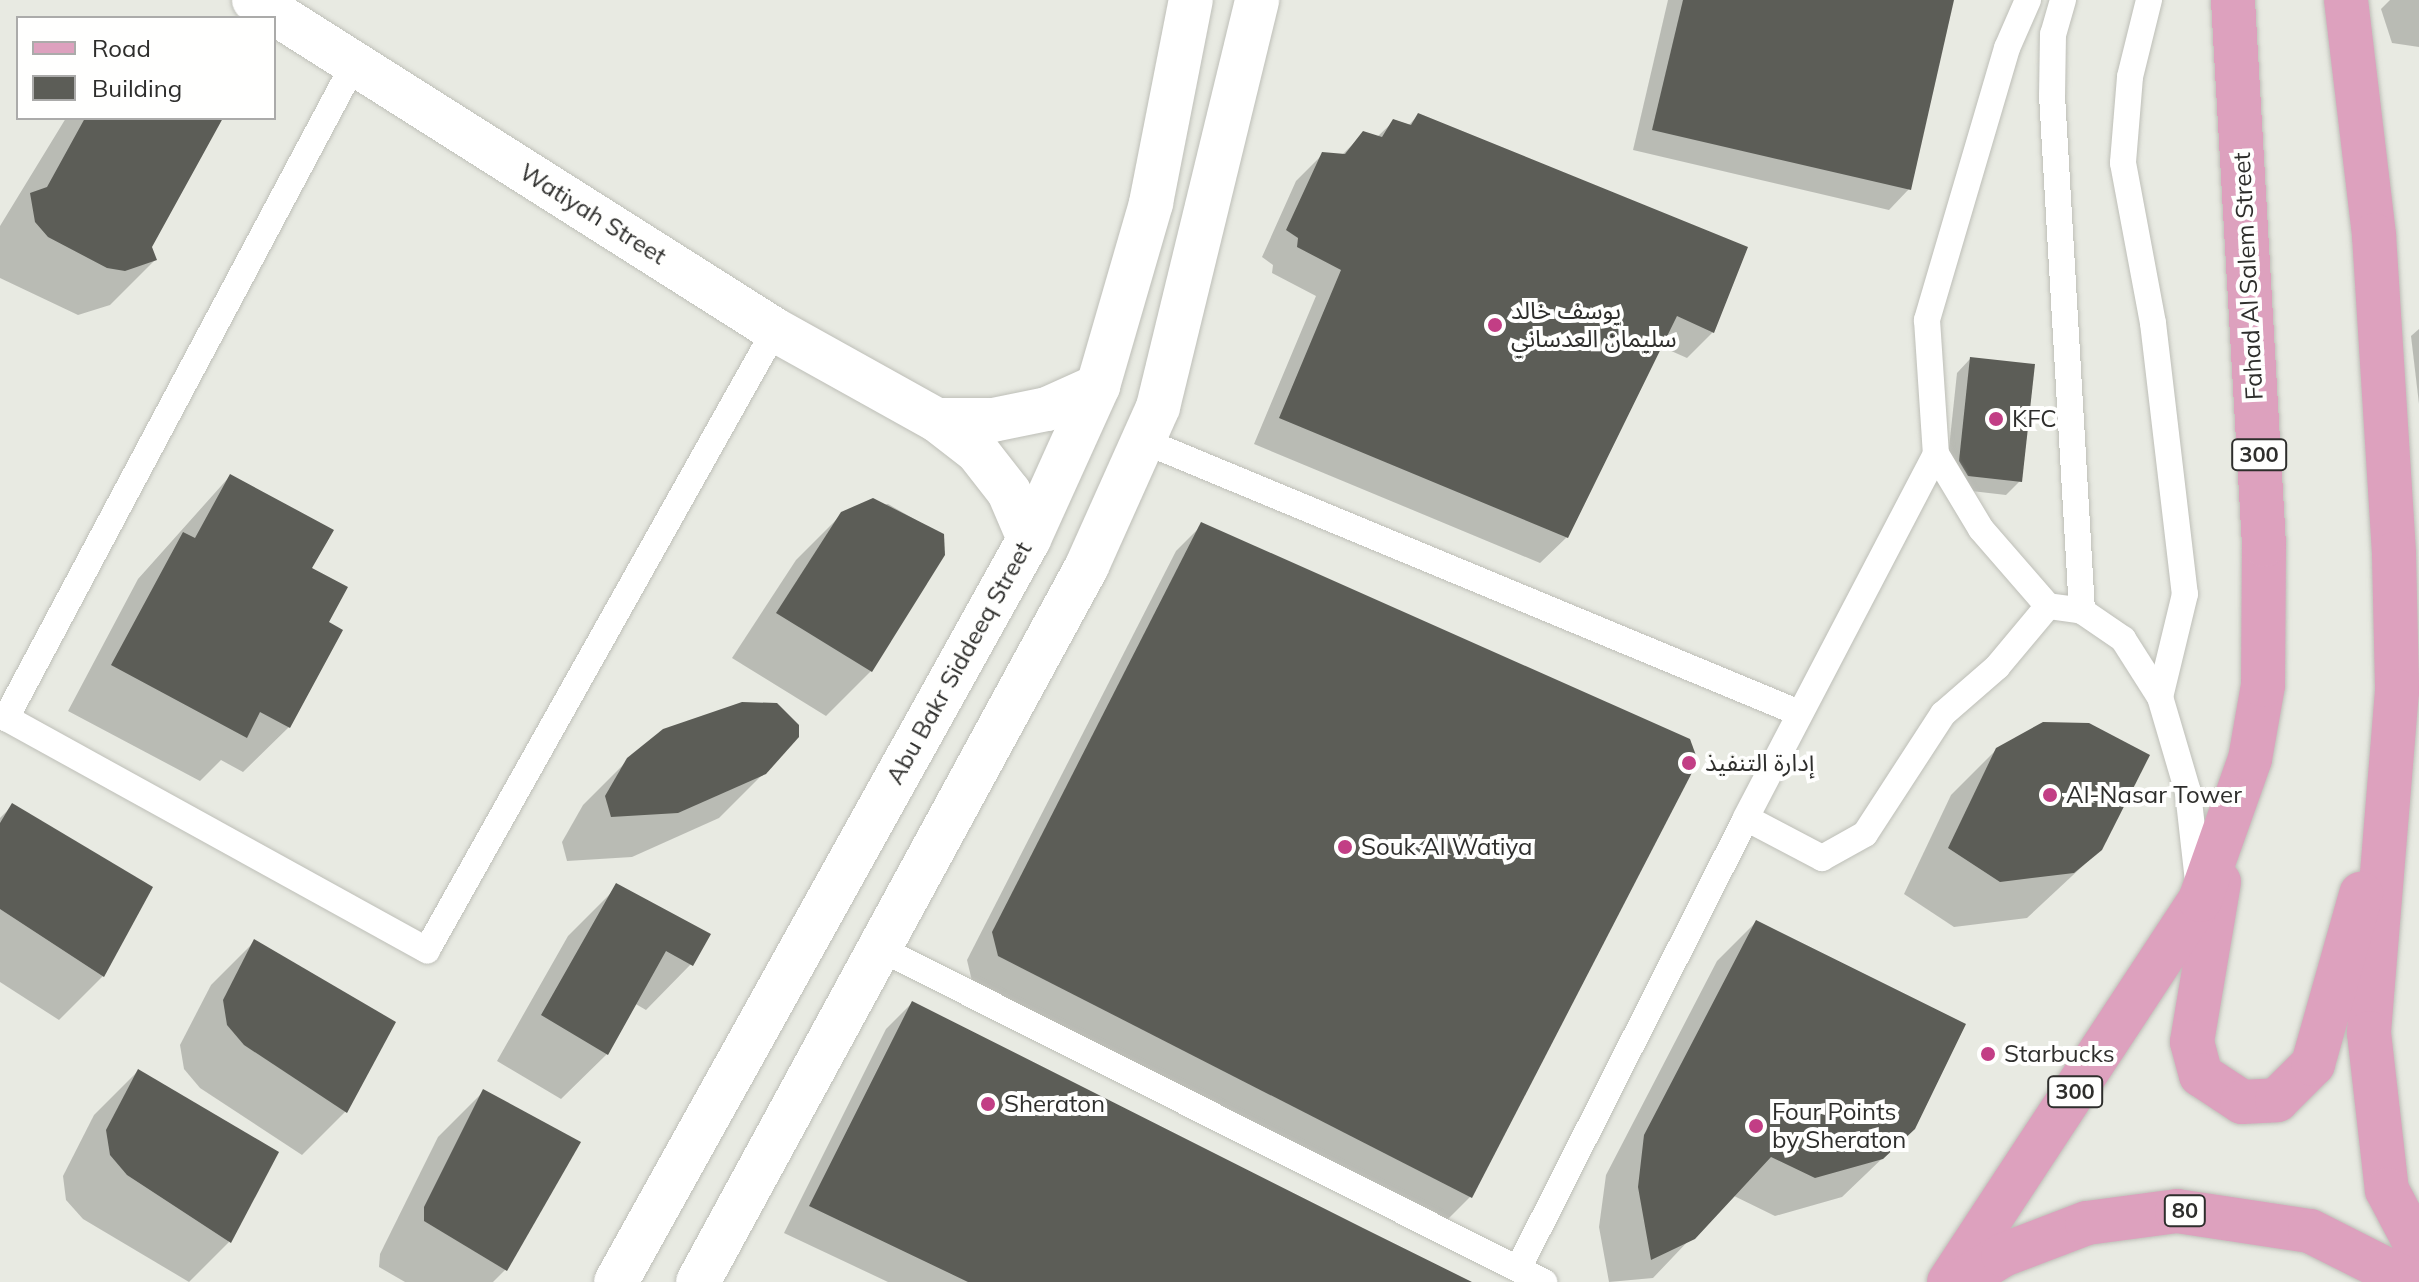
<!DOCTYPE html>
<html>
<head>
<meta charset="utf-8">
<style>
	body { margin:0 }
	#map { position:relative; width:2419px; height:1282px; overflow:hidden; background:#e8eae2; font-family:Mulish,"Noto Sans Arabic",sans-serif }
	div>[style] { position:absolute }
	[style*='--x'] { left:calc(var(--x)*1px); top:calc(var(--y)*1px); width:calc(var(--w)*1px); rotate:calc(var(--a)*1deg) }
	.shadow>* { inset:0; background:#0003 }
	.building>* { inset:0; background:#5c5d57 }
	.roads { filter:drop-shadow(0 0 2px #bebfb8) drop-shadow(0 0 2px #bebfb8) }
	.service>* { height:26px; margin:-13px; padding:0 13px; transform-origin:13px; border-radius:13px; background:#fff }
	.minor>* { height:44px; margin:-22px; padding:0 22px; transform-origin:22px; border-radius:22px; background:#fff }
	.primary>* { height:44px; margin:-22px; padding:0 22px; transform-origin:22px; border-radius:22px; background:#dda1be }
	.dots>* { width:22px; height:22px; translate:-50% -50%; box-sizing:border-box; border:4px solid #fffffe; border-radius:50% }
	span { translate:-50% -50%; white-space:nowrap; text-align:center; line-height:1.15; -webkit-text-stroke:8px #fffffe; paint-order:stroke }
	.shield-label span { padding:2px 6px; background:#fffffe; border:2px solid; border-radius:6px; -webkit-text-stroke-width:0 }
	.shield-label { font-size:22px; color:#2e2e2c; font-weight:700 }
	.street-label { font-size:24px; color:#2e2e2c }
	.poi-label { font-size:24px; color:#2e2e2c }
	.left { translate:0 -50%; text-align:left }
	.legend { position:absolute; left:16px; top:16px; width:260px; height:104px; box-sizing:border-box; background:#fffffe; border:2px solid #ababaa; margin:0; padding:10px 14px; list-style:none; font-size:24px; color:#2e2e2c }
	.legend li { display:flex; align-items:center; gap:16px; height:40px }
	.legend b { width:40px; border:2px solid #ababaa }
</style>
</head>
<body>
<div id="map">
	<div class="shadow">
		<i style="clip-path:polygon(1668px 0,1952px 0,1909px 189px,1889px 210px,1633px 150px)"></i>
		<i style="clip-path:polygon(2390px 0,2419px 0,2419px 47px,2392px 43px,2381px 9px)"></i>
		<i style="clip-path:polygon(1418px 115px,1713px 332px,1687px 358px,1660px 346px,1567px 537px,1540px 563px,1254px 444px,1316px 296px,1272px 273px,1273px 265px,1262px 257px,1296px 181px,1323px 154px,1341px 156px,1364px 133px,1377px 137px,1394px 121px,1408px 126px)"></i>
		<i style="clip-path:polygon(66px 118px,221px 118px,150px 247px,155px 260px,110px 305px,78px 315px,0 278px,0 226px)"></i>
		<i style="clip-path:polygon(2419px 329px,2419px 404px,2411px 336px)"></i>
		<i style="clip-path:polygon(1970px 359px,2020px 481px,2006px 495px,1954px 489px,1946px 476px,1957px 373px)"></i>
		<i style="clip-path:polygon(230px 476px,310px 569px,326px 623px,289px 727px,243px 772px,221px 760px,200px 781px,68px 711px,138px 579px)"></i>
		<i style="clip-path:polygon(888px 504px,942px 535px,871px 671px,826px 716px,732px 658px,796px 560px,842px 514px)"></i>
		<i style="clip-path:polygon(1202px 525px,1696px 761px,1470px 1197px,1444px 1223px,972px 981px,967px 960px,1176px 551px)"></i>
		<i style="clip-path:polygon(1997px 749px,2101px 849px,2027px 918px,1954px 927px,1904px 894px,1951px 795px)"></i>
		<i style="clip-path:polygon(628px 760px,764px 773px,719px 818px,632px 857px,567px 861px,562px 842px,583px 805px)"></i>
		<i style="clip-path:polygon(12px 806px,103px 976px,59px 1020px,0 982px,0 818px)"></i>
		<i style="clip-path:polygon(613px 891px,691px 964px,646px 1010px,634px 1003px,607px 1054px,561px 1099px,497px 1061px,568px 936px)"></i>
		<i style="clip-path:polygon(1756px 922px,1914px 1128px,1842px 1197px,1775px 1216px,1732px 1195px,1653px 1278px,1609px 1282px,1599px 1227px,1606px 1175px,1717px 961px)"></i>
		<i style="clip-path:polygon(255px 941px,346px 1111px,302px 1155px,200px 1088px,184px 1069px,180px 1045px,211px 985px)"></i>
		<i style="clip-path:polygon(912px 1003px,1468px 1282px,888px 1282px,784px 1233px,886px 1029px)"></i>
		<i style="clip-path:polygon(138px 1071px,229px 1242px,189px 1282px,83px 1219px,66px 1200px,63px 1176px,94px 1115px)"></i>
		<i style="clip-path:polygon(483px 1092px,505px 1270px,493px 1282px,405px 1282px,379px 1267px,380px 1254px,438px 1137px)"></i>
	</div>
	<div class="building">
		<i style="clip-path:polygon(1683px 0,1954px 0,1911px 190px,1652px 130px)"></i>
		<i style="clip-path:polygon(1418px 113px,1748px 247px,1714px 333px,1677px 316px,1568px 538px,1279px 418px,1341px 270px,1297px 247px,1298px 238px,1286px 230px,1322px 152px,1345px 154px,1363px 131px,1382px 137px,1393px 119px,1411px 125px)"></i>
		<i style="clip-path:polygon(85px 118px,223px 118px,152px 247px,157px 260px,125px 271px,107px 268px,48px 237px,35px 222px,30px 193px,47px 187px)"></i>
		<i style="clip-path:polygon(1970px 357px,2035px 364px,2022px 482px,1968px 476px,1959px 461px)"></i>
		<i style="clip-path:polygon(230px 474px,334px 530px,312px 568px,348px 587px,329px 622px,343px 630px,290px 728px,260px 712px,247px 738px,111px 665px,183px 532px,195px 538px)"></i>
		<i style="clip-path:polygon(873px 498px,944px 534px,945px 555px,872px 672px,776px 613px,841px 512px)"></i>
		<i style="clip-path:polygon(1201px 522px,1690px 739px,1698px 761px,1472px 1198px,998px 956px,992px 932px)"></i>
		<i style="clip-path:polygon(742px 702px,777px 703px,799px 725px,799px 737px,766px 774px,678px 813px,611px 817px,605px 796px,627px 758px,663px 729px)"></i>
		<i style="clip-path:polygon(2043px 722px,2089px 723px,2150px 755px,2102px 850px,2074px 873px,2000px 882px,1948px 848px,1996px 748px)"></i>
		<i style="clip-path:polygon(12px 803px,153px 887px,104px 977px,0 909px,0 823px)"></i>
		<i style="clip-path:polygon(616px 883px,711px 934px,693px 966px,666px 951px,608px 1055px,541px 1015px)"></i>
		<i style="clip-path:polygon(1756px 920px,1966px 1024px,1915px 1129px,1883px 1159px,1815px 1178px,1771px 1157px,1695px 1239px,1651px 1260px,1638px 1187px,1644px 1135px)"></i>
		<i style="clip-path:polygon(254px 939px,396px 1022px,347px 1113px,244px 1045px,227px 1025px,223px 1000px)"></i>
		<i style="clip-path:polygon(912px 1001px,1363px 1228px,1472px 1282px,968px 1282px,809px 1206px)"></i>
		<i style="clip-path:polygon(138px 1069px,279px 1152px,231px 1243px,127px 1175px,110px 1155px,106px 1130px)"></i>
		<i style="clip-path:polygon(483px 1089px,581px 1142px,507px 1271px,424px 1221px,424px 1207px)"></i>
	</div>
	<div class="roads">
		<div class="service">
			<i style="--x:2028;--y:0;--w:52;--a:113.6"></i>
			<i style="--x:2007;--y:48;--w:284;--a:106.4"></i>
			<i style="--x:1927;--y:320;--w:134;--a:86.2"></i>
			<i style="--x:1936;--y:454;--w:87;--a:59"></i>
			<i style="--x:1981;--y:529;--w:102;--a:49"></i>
			<i style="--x:2048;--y:606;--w:34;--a:8"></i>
			<i style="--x:2082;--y:611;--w:50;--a:34.3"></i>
			<i style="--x:2123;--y:639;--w:69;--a:57.5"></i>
			<i style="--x:2063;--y:0;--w:35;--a:106"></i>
			<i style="--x:2053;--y:34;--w:61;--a:90.9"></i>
			<i style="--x:2052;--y:95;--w:517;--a:86.67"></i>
			<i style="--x:2149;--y:0;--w:79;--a:103.9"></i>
			<i style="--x:2130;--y:77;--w:86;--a:94.7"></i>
			<i style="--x:2123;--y:163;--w:163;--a:79.4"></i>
			<i style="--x:2153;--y:323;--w:273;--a:83.3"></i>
			<i style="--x:2185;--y:594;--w:106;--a:103.6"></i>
			<i style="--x:2160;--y:697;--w:99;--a:73.6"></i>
			<i style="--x:2188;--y:792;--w:90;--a:83.6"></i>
			<i style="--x:354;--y:64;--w:741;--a:118.02"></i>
			<i style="--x:6;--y:718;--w:481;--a:28.9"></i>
			<i style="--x:427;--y:950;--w:711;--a:-60.69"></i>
			<i style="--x:1144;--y:441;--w:709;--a:22.55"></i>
			<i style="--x:1936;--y:454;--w:411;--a:117.6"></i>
			<i style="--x:1746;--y:818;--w:86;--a:27.8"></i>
			<i style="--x:1822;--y:858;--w:49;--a:-29.2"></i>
			<i style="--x:1865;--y:834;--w:143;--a:-57"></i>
			<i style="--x:1943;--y:714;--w:72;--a:-41"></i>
			<i style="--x:1997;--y:667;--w:80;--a:-50.1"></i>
			<i style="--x:875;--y:946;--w:749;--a:26.67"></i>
			<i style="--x:1518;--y:1269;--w:505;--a:-63.18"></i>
		</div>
		<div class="minor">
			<i style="--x:254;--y:0;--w:617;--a:32.35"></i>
			<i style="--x:775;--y:330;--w:185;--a:29.1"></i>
			<i style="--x:937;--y:420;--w:51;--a:37.8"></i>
			<i style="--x:977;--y:451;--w:52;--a:52"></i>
			<i style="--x:1009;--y:492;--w:51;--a:66.9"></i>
			<i style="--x:937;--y:420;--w:56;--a:0"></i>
			<i style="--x:993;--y:420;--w:55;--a:-11.5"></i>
			<i style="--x:1047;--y:409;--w:56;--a:-24.3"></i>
			<i style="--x:616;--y:1282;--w:850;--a:-60.93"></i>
			<i style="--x:1029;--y:539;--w:168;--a:-65.7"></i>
			<i style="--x:1098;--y:386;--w:191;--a:-73.8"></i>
			<i style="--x:1151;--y:203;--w:207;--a:-78.9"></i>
			<i style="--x:698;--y:1282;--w:815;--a:-61.48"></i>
			<i style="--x:1087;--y:566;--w:174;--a:-65.9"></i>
			<i style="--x:1158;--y:407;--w:419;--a:-76.3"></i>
		</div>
		<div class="primary">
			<i style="--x:2346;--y:0;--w:237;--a:83.2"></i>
			<i style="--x:2374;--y:235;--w:320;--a:86.4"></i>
			<i style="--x:2394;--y:554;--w:137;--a:88.7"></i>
			<i style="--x:2397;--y:691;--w:343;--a:94.7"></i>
			<i style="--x:2369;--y:1033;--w:158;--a:83.5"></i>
			<i style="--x:2387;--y:1190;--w:69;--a:62.3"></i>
			<i style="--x:2219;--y:882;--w:162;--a:99.6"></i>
			<i style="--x:2192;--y:1042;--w:34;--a:75"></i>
			<i style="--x:2201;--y:1075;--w:49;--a:33.4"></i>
			<i style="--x:2242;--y:1102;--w:35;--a:-3"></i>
			<i style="--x:2277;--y:1100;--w:51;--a:-45"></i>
			<i style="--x:2313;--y:1064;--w:177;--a:-74.2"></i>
			<i style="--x:1949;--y:1282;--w:457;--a:-56.7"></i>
			<i style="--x:2200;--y:900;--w:150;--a:-70.5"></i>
			<i style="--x:2250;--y:759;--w:75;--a:-80"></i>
			<i style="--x:2263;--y:685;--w:140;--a:-89.6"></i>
			<i style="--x:2264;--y:545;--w:546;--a:-93.26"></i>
			<i style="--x:1959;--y:1282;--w:52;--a:-31.5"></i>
			<i style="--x:2003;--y:1255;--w:90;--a:-20.9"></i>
			<i style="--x:2087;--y:1223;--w:91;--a:-7.6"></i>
			<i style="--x:2177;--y:1211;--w:134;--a:8.6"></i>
			<i style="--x:2310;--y:1231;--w:113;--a:26.8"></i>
		</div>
	</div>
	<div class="dots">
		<i style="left:1495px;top:325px;background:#c23e85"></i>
		<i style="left:1996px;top:419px;background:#c23e85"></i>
		<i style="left:1689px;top:763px;background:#c23e85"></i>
		<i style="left:2050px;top:795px;background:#c23e85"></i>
		<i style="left:1345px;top:847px;background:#c23e85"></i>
		<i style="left:1988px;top:1054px;background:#c23e85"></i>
		<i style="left:988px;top:1104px;background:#c23e85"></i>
		<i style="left:1756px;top:1126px;background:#c23e85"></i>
	</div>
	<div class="shield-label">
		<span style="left:2259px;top:455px">300</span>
		<span style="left:2075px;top:1092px">300</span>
		<span style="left:2185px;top:1211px">80</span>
	</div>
	<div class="street-label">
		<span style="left:593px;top:214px;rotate:32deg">Watiyah Street</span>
		<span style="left:2248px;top:276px;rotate:-93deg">Fahad Al Salem Street</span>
		<span style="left:959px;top:663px;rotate:-61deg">Abu Bakr Siddeeq Street</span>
	</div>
	<div class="poi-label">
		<span class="left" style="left:1511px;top:325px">يوسف خالد<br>سليمان العدساني</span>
		<span class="left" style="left:2012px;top:419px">KFC</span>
		<span class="left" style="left:1705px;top:763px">إدارة التنفيذ</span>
		<span class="left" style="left:2066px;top:795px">Al-Nasar Tower</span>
		<span class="left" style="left:1361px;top:847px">Souk Al Watiya</span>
		<span class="left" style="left:2004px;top:1054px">Starbucks</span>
		<span class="left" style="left:1004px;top:1104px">Sheraton</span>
		<span class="left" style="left:1772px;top:1126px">Four Points<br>by Sheraton</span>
	</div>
	<ul class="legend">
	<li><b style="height:10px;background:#dda1be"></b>Road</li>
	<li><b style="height:22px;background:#5c5d57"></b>Building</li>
	</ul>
</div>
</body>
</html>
